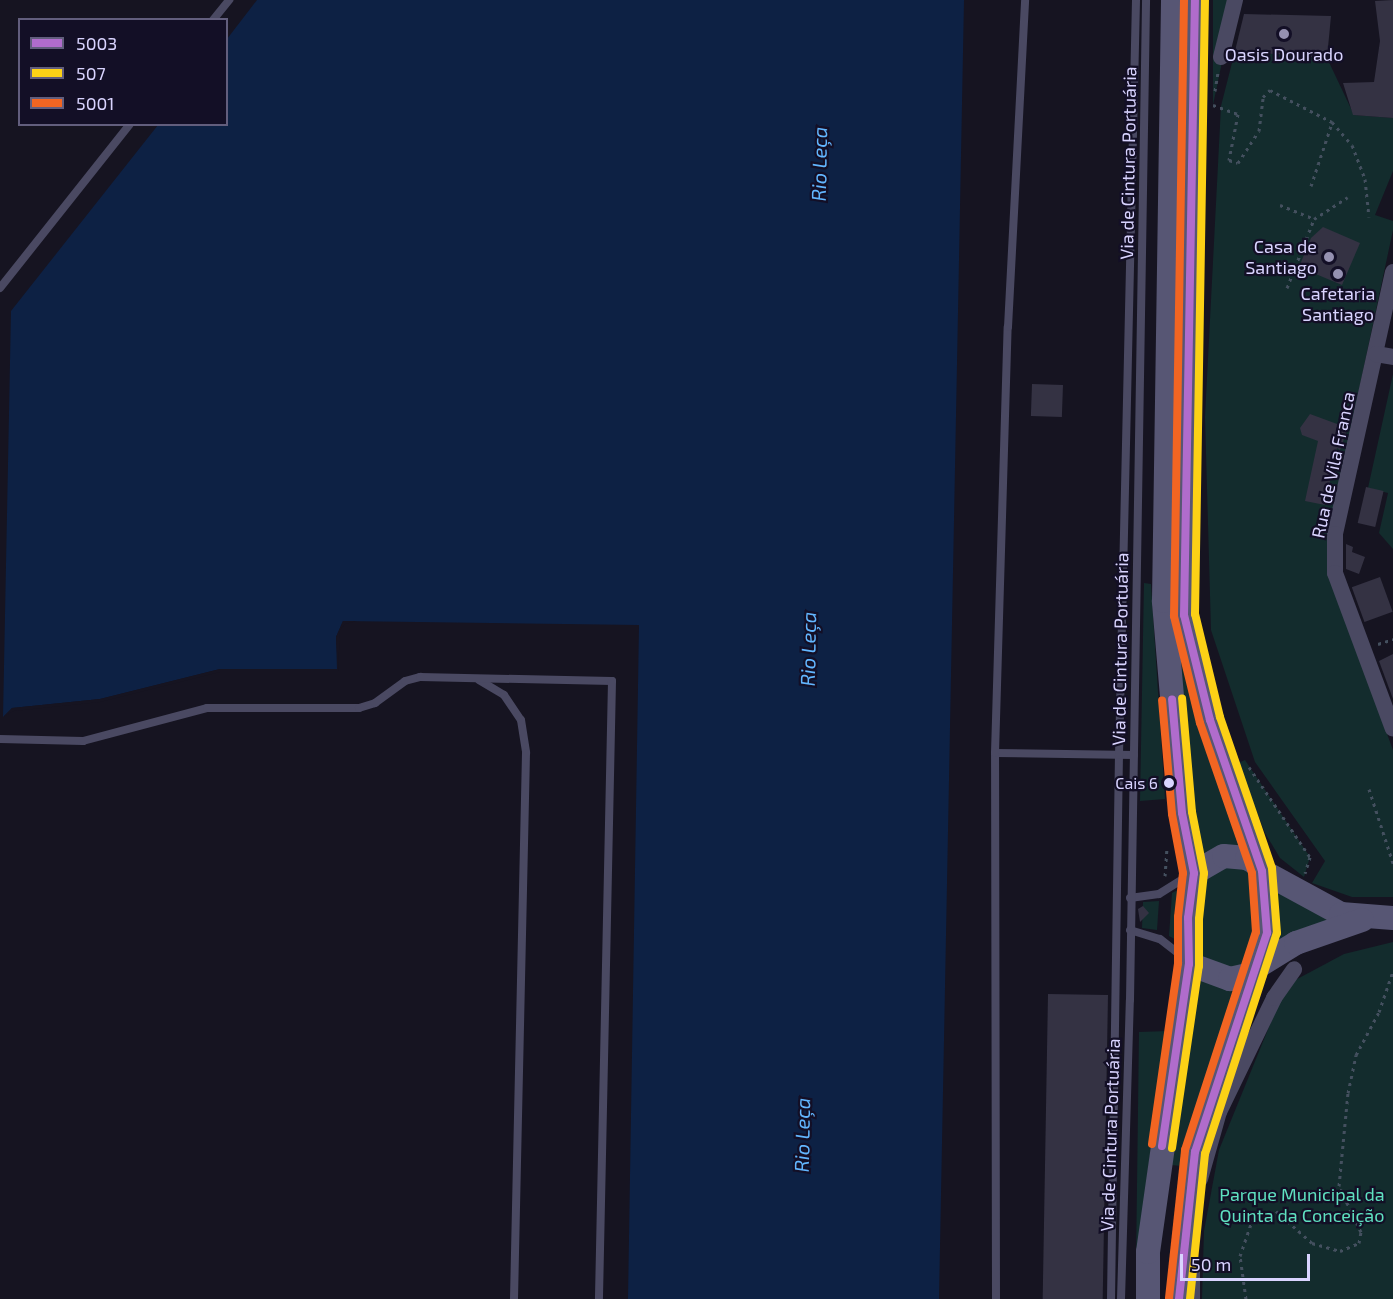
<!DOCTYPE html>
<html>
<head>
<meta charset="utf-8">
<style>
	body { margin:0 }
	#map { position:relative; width:1393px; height:1299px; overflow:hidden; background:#161421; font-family:"Exo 2",sans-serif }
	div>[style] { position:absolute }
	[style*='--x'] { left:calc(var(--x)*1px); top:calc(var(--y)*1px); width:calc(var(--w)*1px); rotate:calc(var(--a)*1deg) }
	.green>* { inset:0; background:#132c2d }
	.water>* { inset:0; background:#0d2144 }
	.pier>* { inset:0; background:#161421 }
	.building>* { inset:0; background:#343243; transform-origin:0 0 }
	.path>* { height:3px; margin-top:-1.5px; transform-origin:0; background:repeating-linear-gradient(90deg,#44505f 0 3px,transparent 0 7.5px) }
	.lane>* { height:8px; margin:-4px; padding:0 4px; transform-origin:4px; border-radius:4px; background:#4a4962 }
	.street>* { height:16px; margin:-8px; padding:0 8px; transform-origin:8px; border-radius:8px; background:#4a4962 }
	.secondary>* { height:24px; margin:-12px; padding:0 12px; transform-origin:12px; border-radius:12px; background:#575674 }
	.bus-1>* { height:8px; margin:-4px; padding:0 4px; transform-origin:4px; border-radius:4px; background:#b06ccc }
	.bus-2>* { height:8px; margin:-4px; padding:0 4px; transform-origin:4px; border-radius:4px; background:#fcd116 }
	.bus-3>* { height:8px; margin:-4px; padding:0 4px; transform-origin:4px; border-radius:4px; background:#f26522 }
	.dots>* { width:16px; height:16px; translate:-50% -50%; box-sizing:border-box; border:3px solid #130f26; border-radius:50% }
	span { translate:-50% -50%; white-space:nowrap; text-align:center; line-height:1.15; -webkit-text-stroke:4.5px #130f26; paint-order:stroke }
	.bus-label { font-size:16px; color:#d9d4ff }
	.right { translate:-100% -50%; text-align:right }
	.poi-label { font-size:18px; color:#d9d4ff }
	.street-label { font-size:18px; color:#d9d4ff }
	.park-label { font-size:18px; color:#5fe0c0 }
	.water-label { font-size:20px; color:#62b6ff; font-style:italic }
	.legend { position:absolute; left:18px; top:18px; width:210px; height:108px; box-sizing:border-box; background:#130f26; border:2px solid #625e7d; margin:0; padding:8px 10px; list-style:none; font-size:18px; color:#d9d4ff }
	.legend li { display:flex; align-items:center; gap:12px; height:30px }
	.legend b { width:30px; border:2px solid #625e7d }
	.scale { position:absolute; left:1180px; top:1254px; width:130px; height:27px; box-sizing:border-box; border:3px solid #d9d4ff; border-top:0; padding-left:8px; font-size:18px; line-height:21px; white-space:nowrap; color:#d9d4ff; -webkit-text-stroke:4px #130f26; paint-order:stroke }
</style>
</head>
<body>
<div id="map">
	<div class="green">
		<i style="clip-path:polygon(1213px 0,1235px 0,1213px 105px)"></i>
		<i style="clip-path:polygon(1235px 51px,1327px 58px,1354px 115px,1393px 118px,1393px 171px,1375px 215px,1393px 221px,1393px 230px,1337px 493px,1331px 582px,1393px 750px,1393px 897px,1352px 897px,1312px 883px,1325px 861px,1255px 762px,1211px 630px,1205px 417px,1221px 106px)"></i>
		<i style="clip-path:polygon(1393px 374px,1393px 549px,1379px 533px,1388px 493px,1368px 488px)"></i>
		<i style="clip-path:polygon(1144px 583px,1151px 584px,1165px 799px,1140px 801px)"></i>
		<i style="clip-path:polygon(1186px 624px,1259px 865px,1343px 914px,1260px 965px,1193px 1167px,1160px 1164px,1189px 964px,1166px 631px)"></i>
		<i style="clip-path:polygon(1245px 760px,1310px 857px,1304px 877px,1280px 858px,1265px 833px,1238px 763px)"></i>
		<i style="clip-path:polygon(1183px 887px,1180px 942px,1169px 936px,1172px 893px)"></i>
		<i style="clip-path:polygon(1159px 901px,1157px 930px,1142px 928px,1143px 902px)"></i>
		<i style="clip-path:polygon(1393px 942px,1393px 1299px,1202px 1299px,1204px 1231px,1219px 1150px,1286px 985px,1344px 954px)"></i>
		<i style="clip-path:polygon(1169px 1031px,1154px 1125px,1136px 1262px,1139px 1032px)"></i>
	</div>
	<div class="water">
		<i style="clip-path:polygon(257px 0,964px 0,939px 1299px,628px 1299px,639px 625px,343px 621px,336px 637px,338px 669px,220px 669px,100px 699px,12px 708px,3px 717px,11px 311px,158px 125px,226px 124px,227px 39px)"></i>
	</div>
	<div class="pier">
		<i style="clip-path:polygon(343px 621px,357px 621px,345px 624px,340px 630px,338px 672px,220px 672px,100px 702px,14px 711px,3px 717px,12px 708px,100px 699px,220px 669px,337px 669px,336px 637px)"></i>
	</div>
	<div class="building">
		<i style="clip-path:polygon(1393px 0,1393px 118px,1353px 115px,1343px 83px,1374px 82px,1380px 41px,1375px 1px)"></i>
		<i style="clip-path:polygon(1244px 14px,1331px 16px,1327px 58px,1235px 51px)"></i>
		<i style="clip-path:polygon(1323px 227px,1360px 243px,1342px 285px,1299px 267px,1311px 238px)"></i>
		<i style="left:1032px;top:384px;width:31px;height:32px;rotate:2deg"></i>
		<i style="clip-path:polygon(1310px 414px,1348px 428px,1340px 450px,1337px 448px,1325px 505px,1305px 501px,1318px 441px,1302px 435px,1300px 428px)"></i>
		<i style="left:1366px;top:487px;width:18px;height:37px;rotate:13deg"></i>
		<i style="clip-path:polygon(1346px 544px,1353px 547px,1352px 552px,1365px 557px,1359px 574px,1346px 569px)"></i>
		<i style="left:1380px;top:577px;width:37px;height:30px;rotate:70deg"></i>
		<i style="clip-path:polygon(1393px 654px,1393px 699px,1379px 661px)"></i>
		<i style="clip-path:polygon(1143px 906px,1149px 913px,1140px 922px,1138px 909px)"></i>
		<i style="left:1048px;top:994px;width:60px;height:305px;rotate:1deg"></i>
	</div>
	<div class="path">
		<i style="--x:1215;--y:91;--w:18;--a:-81"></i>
		<i style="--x:1213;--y:105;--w:27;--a:20"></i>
		<i style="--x:1238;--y:114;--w:47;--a:101.1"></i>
		<i style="--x:1229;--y:160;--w:9;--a:18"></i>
		<i style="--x:1238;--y:163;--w:38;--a:-57"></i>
		<i style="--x:1259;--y:131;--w:34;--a:-83"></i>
		<i style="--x:1263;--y:97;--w:10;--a:-45"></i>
		<i style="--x:1270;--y:90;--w:70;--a:27.3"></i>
		<i style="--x:1332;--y:122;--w:30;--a:49"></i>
		<i style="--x:1352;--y:145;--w:36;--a:69"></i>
		<i style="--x:1365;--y:179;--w:38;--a:84"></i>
		<i style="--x:1311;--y:186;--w:66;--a:-71.6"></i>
		<i style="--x:1280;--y:205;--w:37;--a:22"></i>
		<i style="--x:1314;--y:219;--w:40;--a:-32.9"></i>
		<i style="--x:1287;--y:288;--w:74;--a:-68.6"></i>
		<i style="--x:1378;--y:644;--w:16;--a:-18"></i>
		<i style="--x:1249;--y:767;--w:109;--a:55.9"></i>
		<i style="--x:1310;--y:857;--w:17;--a:107"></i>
		<i style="--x:1369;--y:789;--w:78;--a:72"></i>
		<i style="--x:1165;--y:876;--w:28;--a:-86"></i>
		<i style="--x:1246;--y:1299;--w:43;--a:-97.9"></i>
		<i style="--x:1240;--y:1256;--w:43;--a:-71.1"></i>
		<i style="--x:1254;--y:1215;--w:22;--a:-10"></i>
		<i style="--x:1276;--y:1211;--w:48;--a:41.6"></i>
		<i style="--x:1312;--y:1243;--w:29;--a:16"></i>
		<i style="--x:1340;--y:1251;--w:21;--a:-23"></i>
		<i style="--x:1359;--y:1243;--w:11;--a:-80"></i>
		<i style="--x:1361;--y:1232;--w:51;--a:-115.6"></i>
		<i style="--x:1339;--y:1186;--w:93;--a:-84.5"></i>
		<i style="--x:1348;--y:1093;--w:39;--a:-78"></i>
		<i style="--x:1356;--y:1055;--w:49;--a:-61.9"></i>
		<i style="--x:1379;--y:1012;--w:43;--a:-71.1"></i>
	</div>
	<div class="lane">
		<i style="--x:213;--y:20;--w:26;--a:-51"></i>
		<i style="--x:0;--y:288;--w:209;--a:-51.6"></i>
		<i style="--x:479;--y:680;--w:29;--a:31"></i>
		<i style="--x:504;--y:695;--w:30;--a:56"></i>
		<i style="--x:521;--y:720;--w:33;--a:81"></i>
		<i style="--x:526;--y:753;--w:546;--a:91.26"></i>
		<i style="--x:0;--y:739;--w:83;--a:1.4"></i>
		<i style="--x:83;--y:741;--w:128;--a:-14.9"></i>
		<i style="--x:207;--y:708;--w:152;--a:0"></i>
		<i style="--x:359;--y:708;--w:17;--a:-17"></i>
		<i style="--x:375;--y:703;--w:37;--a:-36"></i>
		<i style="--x:405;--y:681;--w:16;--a:-15"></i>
		<i style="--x:420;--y:677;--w:192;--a:1.2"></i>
		<i style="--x:612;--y:681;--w:618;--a:91.21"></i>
		<i style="--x:995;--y:753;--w:139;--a:0.8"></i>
		<i style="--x:1130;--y:898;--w:29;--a:-8"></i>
		<i style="--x:1159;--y:894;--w:34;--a:-32"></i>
		<i style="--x:1130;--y:930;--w:31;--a:17"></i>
		<i style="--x:1160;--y:939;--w:31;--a:38"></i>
		<i style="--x:996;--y:1299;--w:546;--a:-90.1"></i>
		<i style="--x:995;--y:753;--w:426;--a:-88.3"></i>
		<i style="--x:1008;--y:327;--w:327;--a:-87"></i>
		<i style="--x:1111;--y:1299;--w:544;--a:-89.16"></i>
		<i style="--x:1119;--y:755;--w:755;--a:-88.71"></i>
		<i style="--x:1121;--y:1299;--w:299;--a:-88.3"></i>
		<i style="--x:1130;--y:1000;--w:1000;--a:-89.08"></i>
	</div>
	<div class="street">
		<i style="--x:1221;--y:57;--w:59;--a:-76.2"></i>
		<i style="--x:1393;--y:272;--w:268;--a:102.5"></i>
		<i style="--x:1335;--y:534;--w:39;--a:90"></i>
		<i style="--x:1335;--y:573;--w:166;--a:69.6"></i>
		<i style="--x:1376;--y:354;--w:17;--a:10"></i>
		<i style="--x:1200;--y:1179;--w:70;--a:-74.2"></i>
		<i style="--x:1219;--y:1112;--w:127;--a:-64.2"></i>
		<i style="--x:1274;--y:998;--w:35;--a:-55"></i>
		<i style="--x:1192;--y:1267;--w:32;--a:90"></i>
	</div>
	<div class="secondary">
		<i style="--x:1262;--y:871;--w:90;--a:28.6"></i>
		<i style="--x:1341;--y:914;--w:52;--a:4.4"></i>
		<i style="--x:1194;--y:873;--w:34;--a:-30"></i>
		<i style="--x:1224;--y:856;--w:23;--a:5"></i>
		<i style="--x:1247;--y:858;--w:14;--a:30"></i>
		<i style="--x:1189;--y:964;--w:44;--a:20.1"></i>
		<i style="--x:1230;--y:979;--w:26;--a:-13"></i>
		<i style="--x:1260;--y:965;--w:42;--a:-31.4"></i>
		<i style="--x:1296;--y:943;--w:70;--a:-19.2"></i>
		<i style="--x:1148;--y:1299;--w:47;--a:-90"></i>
		<i style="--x:1148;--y:1252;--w:291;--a:-81.9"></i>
		<i style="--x:1189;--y:964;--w:46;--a:-91.2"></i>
		<i style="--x:1188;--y:918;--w:45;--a:-82.4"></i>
		<i style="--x:1194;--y:873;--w:61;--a:-101.3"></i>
		<i style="--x:1182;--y:813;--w:213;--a:-94.9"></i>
		<i style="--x:1164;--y:601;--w:601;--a:-89.14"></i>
		<i style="--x:1179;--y:1299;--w:148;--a:-83.8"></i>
		<i style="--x:1195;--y:1152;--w:231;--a:-71.8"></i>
		<i style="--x:1267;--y:933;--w:62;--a:-94.6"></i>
		<i style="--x:1262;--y:871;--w:160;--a:-109"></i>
		<i style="--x:1210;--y:720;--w:108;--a:-103.9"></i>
		<i style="--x:1184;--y:615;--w:615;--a:-88.98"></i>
	</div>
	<div class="bus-1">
		<i style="--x:1162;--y:1146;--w:184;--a:-81.6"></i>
		<i style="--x:1189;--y:964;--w:46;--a:-91.2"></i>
		<i style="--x:1188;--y:918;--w:45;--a:-82.4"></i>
		<i style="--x:1194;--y:873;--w:61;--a:-101.3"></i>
		<i style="--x:1182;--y:813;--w:114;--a:-95"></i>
		<i style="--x:1179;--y:1299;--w:148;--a:-83.8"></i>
		<i style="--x:1195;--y:1152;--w:231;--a:-71.8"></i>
		<i style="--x:1267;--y:933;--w:62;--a:-94.6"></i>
		<i style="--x:1262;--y:871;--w:160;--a:-109"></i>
		<i style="--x:1210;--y:720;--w:108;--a:-103.9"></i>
		<i style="--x:1184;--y:615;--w:615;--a:-88.98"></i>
	</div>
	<div class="bus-2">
		<i style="--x:1172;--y:1148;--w:184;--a:-81.6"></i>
		<i style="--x:1199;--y:966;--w:47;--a:-90"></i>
		<i style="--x:1199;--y:919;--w:46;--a:-83.8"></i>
		<i style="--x:1204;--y:873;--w:62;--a:-101.1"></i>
		<i style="--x:1192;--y:812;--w:114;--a:-95"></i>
		<i style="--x:1190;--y:1299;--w:146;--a:-84.1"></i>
		<i style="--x:1205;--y:1154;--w:232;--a:-72"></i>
		<i style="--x:1277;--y:933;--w:65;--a:-94.4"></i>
		<i style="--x:1272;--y:868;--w:160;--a:-109"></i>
		<i style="--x:1220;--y:717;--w:106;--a:-103.6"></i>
		<i style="--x:1195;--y:614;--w:614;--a:-89.07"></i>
	</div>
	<div class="bus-3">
		<i style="--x:1152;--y:1144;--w:183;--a:-81.8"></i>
		<i style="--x:1178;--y:963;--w:46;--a:-90"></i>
		<i style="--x:1178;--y:917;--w:44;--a:-83.5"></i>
		<i style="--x:1183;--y:873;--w:60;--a:-100.6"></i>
		<i style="--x:1172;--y:814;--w:114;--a:-95"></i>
		<i style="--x:1169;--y:1298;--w:149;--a:-83.8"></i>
		<i style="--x:1185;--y:1150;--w:229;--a:-72"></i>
		<i style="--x:1256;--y:932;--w:59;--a:-93.9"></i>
		<i style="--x:1252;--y:873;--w:159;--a:-109.1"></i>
		<i style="--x:1200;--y:723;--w:110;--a:-103.7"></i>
		<i style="--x:1174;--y:616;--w:616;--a:-89.07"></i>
	</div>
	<div class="dots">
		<i style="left:1284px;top:34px;background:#9591b1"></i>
		<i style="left:1329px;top:257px;background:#9591b1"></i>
		<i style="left:1338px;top:274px;background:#9591b1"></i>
		<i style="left:1169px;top:783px;background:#d9d4ff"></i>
	</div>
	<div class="bus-label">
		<span class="right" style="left:1158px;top:783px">Cais 6</span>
	</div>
	<div class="poi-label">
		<span style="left:1284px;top:54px">Oasis Dourado</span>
		<span class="right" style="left:1317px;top:257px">Casa de<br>Santiago</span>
		<span style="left:1338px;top:304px">Cafetaria<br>Santiago</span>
	</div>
	<div class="street-label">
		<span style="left:1128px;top:163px;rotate:-89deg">Via de Cintura Portuária</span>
		<span style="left:1333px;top:465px;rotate:-78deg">Rua de Vila Franca</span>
		<span style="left:1120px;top:649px;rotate:-89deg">Via de Cintura Portuária</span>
		<span style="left:1110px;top:1135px;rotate:-88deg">Via de Cintura Portuária</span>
	</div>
	<div class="park-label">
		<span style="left:1302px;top:1205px">Parque Municipal da<br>Quinta da Conceição</span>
	</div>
	<div class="water-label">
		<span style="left:819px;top:164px;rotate:-89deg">Rio Leça</span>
		<span style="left:808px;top:649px;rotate:-89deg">Rio Leça</span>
		<span style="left:802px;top:1135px;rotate:-89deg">Rio Leça</span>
	</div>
	<ul class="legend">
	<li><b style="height:8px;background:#b06ccc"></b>5003</li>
	<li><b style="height:8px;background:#fcd116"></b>507</li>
	<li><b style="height:8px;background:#f26522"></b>5001</li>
	</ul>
	<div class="scale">50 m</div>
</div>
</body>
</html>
